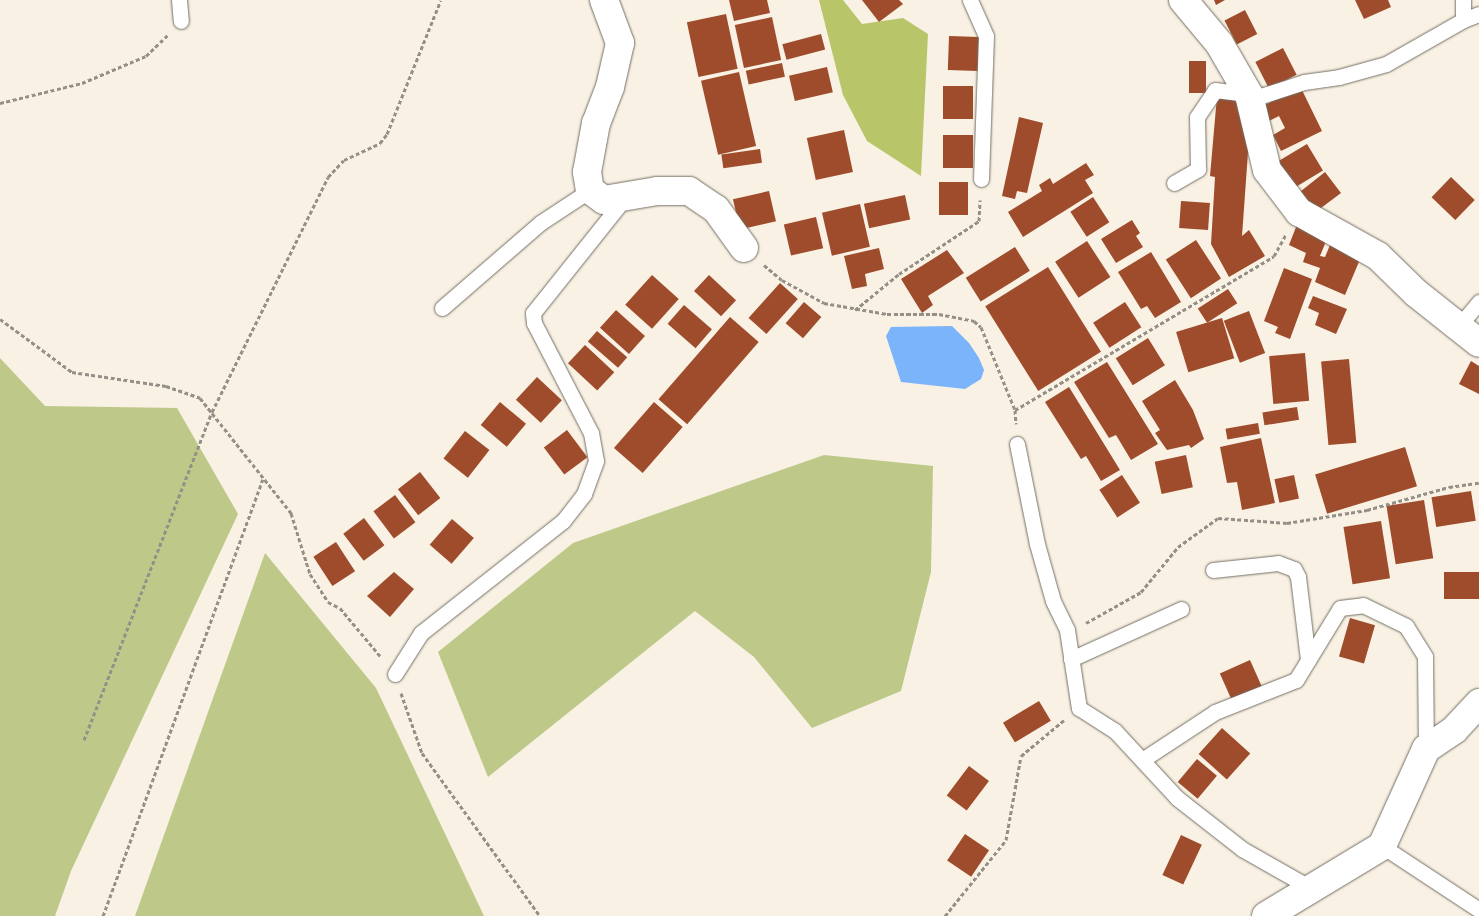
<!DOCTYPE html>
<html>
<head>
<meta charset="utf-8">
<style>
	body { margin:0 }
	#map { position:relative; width:1479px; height:916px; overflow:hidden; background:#f8f1e4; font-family:Lato,sans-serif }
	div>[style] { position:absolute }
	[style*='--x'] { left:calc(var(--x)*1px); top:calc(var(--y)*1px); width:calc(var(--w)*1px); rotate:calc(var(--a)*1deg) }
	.green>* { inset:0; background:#bec989 }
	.forest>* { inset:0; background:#b8c669 }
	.water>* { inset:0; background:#7cb4fb }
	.building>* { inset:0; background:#9e4c2b; transform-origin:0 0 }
	.path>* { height:3px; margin-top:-1.5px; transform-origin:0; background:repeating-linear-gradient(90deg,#949087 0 4px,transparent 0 6.5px) }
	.roads { filter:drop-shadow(0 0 1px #746e63) drop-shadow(0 0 1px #746e63) }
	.service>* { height:15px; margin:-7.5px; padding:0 7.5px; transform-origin:7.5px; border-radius:7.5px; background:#fff }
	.minor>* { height:28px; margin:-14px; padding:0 14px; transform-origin:14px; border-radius:14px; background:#fff }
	span { translate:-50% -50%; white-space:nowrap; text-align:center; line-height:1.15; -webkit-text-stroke:5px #fff; paint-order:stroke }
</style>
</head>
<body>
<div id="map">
	<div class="green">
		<i style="clip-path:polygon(0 358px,45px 406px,177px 408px,238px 514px,71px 871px,55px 916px,0 916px)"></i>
		<i style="clip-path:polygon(824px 455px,933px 466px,931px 572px,901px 691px,812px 728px,754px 657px,695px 611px,488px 777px,438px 652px,573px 543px)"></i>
		<i style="clip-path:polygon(265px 553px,376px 688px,484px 916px,135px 916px)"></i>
	</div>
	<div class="forest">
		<i style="clip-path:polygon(819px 0,843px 0,862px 24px,903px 18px,928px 34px,921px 176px,867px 141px,843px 95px)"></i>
	</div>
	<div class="water">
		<i style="clip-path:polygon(952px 326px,969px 343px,979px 358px,984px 370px,981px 379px,965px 389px,901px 382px,886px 336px,891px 327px)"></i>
	</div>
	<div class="building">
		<i style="clip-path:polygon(729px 0,767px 0,770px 13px,734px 21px)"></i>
		<i style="clip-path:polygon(862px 0,899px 0,903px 4px,879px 22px)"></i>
		<i style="clip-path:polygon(1214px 0,1225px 0,1216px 5px)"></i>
		<i style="clip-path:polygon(1355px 0,1388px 0,1391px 7px,1364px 19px)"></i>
		<i style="left:1245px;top:10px;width:27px;height:23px;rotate:63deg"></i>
		<i style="left:726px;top:14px;width:56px;height:40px;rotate:78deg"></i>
		<i style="left:772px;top:17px;width:44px;height:38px;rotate:78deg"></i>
		<i style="left:821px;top:34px;width:16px;height:40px;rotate:75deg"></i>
		<i style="left:949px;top:36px;width:30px;height:34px;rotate:2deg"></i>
		<i style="left:1283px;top:48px;width:30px;height:31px;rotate:63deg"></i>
		<i style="left:1189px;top:61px;width:17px;height:32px"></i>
		<i style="left:782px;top:63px;width:14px;height:37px;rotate:78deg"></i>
		<i style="left:827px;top:67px;width:26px;height:39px;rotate:77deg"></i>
		<i style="left:739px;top:72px;width:76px;height:39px;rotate:77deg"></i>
		<i style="left:943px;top:86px;width:30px;height:33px"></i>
		<i style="clip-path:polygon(1301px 88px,1322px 131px,1281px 151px,1273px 135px,1285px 128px,1279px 116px,1267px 122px,1260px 107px)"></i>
		<i style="clip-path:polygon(1217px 96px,1244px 98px,1251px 111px,1242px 236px,1249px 230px,1265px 256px,1229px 277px,1211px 244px,1215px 177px,1210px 176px)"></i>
		<i style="clip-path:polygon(1019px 117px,1043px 123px,1027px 193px,1017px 191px,1015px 199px,1002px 196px)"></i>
		<i style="left:844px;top:130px;width:43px;height:38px;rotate:78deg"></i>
		<i style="left:943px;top:135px;width:30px;height:33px"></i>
		<i style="left:1307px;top:144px;width:31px;height:39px;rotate:59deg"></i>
		<i style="left:760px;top:149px;width:14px;height:39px;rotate:82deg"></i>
		<i style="clip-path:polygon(1086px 163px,1094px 175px,1085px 180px,1093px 193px,1023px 237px,1008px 212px,1042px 191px,1039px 185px,1050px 178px,1053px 184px)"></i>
		<i style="clip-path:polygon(1325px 172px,1341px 193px,1317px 211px,1310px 201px,1304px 205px,1296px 195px)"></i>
		<i style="left:1451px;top:177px;width:33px;height:28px;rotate:44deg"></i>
		<i style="left:939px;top:182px;width:29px;height:33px"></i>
		<i style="left:769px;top:191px;width:31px;height:37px;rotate:77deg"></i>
		<i style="left:905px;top:195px;width:25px;height:42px;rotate:78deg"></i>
		<i style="left:1093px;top:197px;width:30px;height:27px;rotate:57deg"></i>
		<i style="left:1181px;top:201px;width:29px;height:27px;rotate:4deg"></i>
		<i style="left:860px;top:204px;width:44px;height:39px;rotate:77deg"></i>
		<i style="left:816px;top:217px;width:32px;height:33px;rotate:77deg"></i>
		<i style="clip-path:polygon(1132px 220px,1140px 233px,1136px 236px,1143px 247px,1116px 263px,1101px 239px)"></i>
		<i style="clip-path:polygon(1298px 222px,1329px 234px,1320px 256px,1325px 257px,1330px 245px,1361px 257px,1345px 295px,1315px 282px,1320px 268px,1303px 262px,1306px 253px,1289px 245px)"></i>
		<i style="left:1196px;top:240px;width:46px;height:36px;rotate:57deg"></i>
		<i style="left:1087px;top:241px;width:43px;height:38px;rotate:57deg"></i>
		<i style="left:1015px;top:247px;width:28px;height:58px;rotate:58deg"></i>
		<i style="clip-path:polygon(879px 248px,884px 269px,865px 274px,867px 286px,852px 289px,844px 256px)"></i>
		<i style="clip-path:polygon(947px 250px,964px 273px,928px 296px,933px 305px,922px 313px,901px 279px)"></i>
		<i style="clip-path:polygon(1151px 252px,1181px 302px,1155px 318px,1147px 306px,1141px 309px,1118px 272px)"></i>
		<i style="left:1048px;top:267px;width:100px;height:74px;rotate:58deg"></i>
		<i style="clip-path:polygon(1284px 268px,1312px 279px,1290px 339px,1275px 333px,1278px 327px,1264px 321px)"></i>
		<i style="left:652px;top:275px;width:36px;height:40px;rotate:42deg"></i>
		<i style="left:709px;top:275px;width:37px;height:22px;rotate:43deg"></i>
		<i style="left:780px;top:283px;width:24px;height:47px;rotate:42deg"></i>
		<i style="left:1228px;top:289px;width:17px;height:36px;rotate:57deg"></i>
		<i style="clip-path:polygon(1313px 296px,1347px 309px,1336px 334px,1315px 325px,1319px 313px,1308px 308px)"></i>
		<i style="left:804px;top:302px;width:23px;height:28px;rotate:41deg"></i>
		<i style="left:1125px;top:302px;width:30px;height:38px;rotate:57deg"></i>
		<i style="left:684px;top:305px;width:37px;height:25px;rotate:41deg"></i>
		<i style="left:616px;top:310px;width:39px;height:24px;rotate:42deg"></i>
		<i style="left:1249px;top:311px;width:45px;height:27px;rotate:69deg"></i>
		<i style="left:730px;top:317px;width:38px;height:109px;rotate:41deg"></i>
		<i style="left:1222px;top:318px;width:42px;height:48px;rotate:73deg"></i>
		<i style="left:597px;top:331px;width:40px;height:14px;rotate:41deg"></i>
		<i style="left:1148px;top:338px;width:32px;height:38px;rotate:58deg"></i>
		<i style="left:585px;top:345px;width:40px;height:25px;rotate:43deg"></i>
		<i style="left:1305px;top:353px;width:48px;height:36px;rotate:85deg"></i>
		<i style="left:1349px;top:359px;width:84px;height:28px;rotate:85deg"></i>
		<i style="clip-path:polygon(1471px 361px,1479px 366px,1479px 394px,1459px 384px)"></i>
		<i style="clip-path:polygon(1107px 362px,1158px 444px,1131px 460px,1116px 435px,1109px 438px,1074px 382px)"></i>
		<i style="left:537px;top:377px;width:34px;height:31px;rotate:43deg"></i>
		<i style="clip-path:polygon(1175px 380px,1193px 410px,1204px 439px,1191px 448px,1189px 445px,1167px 450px,1155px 433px,1160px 430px,1142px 401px)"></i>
		<i style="clip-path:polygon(1069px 387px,1120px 470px,1101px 481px,1086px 456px,1081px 459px,1045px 402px)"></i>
		<i style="left:500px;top:402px;width:34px;height:30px;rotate:40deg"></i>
		<i style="left:654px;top:402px;width:38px;height:61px;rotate:41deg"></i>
		<i style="left:1297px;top:407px;width:13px;height:35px;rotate:81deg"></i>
		<i style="left:1258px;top:423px;width:11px;height:33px;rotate:80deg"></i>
		<i style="left:567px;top:430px;width:34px;height:29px;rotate:53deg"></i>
		<i style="left:465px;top:431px;width:31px;height:35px;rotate:38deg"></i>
		<i style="clip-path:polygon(1261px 438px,1275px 503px,1242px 510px,1237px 482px,1227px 483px,1220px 447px)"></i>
		<i style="left:1405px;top:447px;width:41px;height:94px;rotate:73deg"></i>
		<i style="left:1186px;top:455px;width:33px;height:32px;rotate:78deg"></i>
		<i style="left:420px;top:472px;width:33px;height:28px;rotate:52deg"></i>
		<i style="left:1122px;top:475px;width:33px;height:27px;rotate:57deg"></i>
		<i style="left:1294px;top:475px;width:24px;height:20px;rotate:78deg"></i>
		<i style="left:1471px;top:491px;width:30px;height:40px;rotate:81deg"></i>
		<i style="left:395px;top:495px;width:34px;height:27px;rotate:53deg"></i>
		<i style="left:1424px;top:500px;width:59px;height:38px;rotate:81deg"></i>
		<i style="left:364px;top:518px;width:34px;height:26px;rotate:53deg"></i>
		<i style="left:452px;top:519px;width:29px;height:34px;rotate:41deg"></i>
		<i style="left:1381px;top:521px;width:58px;height:38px;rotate:81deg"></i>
		<i style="left:336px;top:542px;width:35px;height:27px;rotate:57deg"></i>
		<i style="clip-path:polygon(394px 572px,414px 589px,390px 617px,367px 596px)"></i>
		<i style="left:1479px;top:572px;width:27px;height:35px;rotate:90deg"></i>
		<i style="left:1350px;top:618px;width:26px;height:40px;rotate:16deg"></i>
		<i style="left:1250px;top:660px;width:32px;height:33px;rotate:66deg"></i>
		<i style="left:1039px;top:701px;width:23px;height:42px;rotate:59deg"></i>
		<i style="left:1222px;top:728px;width:38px;height:35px;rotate:42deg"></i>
		<i style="left:1197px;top:759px;width:26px;height:30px;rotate:40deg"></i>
		<i style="left:969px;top:766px;width:25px;height:37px;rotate:37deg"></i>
		<i style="left:965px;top:834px;width:29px;height:32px;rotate:34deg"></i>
		<i style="left:1181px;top:835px;width:23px;height:44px;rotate:25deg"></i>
	</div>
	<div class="path">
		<i style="--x:0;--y:103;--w:84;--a:-13.7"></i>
		<i style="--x:82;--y:83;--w:69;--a:-22.9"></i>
		<i style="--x:146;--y:56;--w:30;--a:-44"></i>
		<i style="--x:764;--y:265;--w:23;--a:40"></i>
		<i style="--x:782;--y:280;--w:48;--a:28.7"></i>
		<i style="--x:824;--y:303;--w:64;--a:9.9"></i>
		<i style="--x:887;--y:314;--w:52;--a:0"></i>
		<i style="--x:939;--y:314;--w:36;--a:11"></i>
		<i style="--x:974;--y:321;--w:9;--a:41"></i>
		<i style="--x:981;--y:327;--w:90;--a:67.7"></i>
		<i style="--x:1015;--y:410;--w:14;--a:86"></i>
		<i style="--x:855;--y:310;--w:57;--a:-39.3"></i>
		<i style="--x:899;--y:274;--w:96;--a:-33.5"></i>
		<i style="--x:979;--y:221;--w:21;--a:-87"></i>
		<i style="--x:0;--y:319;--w:89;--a:36.4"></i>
		<i style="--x:72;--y:372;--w:95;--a:8.5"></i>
		<i style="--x:166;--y:386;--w:36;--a:19"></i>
		<i style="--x:200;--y:398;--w:147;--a:51.6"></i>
		<i style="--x:291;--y:513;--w:64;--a:72.7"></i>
		<i style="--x:310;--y:574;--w:33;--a:57"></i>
		<i style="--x:328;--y:602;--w:13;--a:27"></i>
		<i style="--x:340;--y:608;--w:64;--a:50.1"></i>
		<i style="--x:1015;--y:410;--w:301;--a:-30.7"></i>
		<i style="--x:1274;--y:256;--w:25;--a:-61"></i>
		<i style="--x:1086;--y:623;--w:63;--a:-29.4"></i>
		<i style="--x:1141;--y:592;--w:58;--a:-50.6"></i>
		<i style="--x:1178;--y:547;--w:49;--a:-35.9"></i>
		<i style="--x:1218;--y:518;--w:69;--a:4.1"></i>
		<i style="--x:1287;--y:523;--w:81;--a:-9.2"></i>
		<i style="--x:1367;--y:510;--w:85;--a:-15.7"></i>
		<i style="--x:1449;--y:487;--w:30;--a:-8"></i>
		<i style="--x:401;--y:693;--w:64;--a:70.7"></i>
		<i style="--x:422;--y:753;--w:201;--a:54.1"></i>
		<i style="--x:84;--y:740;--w:352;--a:-68.7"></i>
		<i style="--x:212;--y:412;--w:262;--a:-63.7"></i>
		<i style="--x:328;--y:177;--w:23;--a:-47"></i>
		<i style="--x:344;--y:160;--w:40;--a:-25"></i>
		<i style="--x:380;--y:143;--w:11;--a:-52"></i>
		<i style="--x:387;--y:134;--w:144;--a:-68.1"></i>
		<i style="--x:103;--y:916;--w:465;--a:-69.9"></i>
		<i style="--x:945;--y:916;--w:97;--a:-51.2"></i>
		<i style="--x:1006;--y:840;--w:85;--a:-79.9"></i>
		<i style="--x:1021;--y:756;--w:56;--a:-39.9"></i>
	</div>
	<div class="roads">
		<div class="service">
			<i style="--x:179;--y:0;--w:21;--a:85"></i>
			<i style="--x:970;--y:0;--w:39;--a:66"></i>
			<i style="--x:986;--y:36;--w:143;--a:92"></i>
			<i style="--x:1463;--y:0;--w:20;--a:90"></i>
			<i style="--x:1174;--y:183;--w:28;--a:-30"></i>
			<i style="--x:1198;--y:169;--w:52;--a:-91.1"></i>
			<i style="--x:1197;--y:117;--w:32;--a:-56"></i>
			<i style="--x:1215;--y:90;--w:46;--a:7.4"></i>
			<i style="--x:1261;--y:96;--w:45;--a:-18"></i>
			<i style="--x:1304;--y:82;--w:35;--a:-8"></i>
			<i style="--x:1339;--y:77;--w:49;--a:-15.5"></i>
			<i style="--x:1386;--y:64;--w:89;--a:-29.7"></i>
			<i style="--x:1463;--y:20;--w:17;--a:-21"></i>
			<i style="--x:442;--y:308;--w:130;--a:-40.9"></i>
			<i style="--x:540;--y:223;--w:60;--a:-33.4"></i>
			<i style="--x:1458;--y:327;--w:33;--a:-50"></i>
			<i style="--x:1017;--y:444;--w:102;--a:78.7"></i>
			<i style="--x:1037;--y:544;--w:59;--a:74.3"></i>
			<i style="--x:1053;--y:601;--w:32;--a:64"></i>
			<i style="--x:1067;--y:630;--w:79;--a:81.3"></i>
			<i style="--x:1079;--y:708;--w:43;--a:32.6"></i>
			<i style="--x:1115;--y:731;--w:91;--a:47.2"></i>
			<i style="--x:1177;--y:798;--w:83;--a:38.1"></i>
			<i style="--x:1242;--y:849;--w:77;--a:29.6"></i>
			<i style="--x:1213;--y:570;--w:65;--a:-6.1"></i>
			<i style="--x:1278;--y:563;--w:17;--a:21"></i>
			<i style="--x:1294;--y:569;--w:9;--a:63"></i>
			<i style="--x:1298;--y:577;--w:84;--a:83.1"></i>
			<i style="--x:1071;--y:659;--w:121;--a:-24.4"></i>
			<i style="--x:395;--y:674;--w:49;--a:-57.6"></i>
			<i style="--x:421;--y:633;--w:181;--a:-38.3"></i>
			<i style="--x:563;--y:521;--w:34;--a:-52"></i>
			<i style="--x:584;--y:494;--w:35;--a:-70"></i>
			<i style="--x:596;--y:461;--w:28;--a:-100"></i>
			<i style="--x:591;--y:433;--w:124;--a:-117.4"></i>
			<i style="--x:534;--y:323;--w:10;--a:-96"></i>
			<i style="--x:533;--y:313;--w:146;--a:-51.4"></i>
			<i style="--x:1142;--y:760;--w:87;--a:-33.3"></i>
			<i style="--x:1215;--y:712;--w:87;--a:-21.6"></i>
			<i style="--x:1296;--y:680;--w:84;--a:-58.6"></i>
			<i style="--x:1340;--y:608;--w:23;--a:-7"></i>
			<i style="--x:1363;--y:605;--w:48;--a:26"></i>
			<i style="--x:1406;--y:626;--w:36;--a:58"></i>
			<i style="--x:1425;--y:657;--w:92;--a:89.4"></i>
			<i style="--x:1382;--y:846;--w:116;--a:33.4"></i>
		</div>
		<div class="minor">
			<i style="--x:604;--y:0;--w:46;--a:69.6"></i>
			<i style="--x:620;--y:43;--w:45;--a:102.8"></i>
			<i style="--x:610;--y:87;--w:39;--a:111"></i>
			<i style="--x:596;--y:123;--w:50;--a:100.4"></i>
			<i style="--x:587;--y:172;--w:18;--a:81"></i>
			<i style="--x:590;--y:190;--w:17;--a:36"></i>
			<i style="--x:604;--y:200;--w:54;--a:-9.6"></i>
			<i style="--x:657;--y:191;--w:32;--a:0"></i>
			<i style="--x:689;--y:191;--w:32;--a:34"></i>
			<i style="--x:716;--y:209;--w:48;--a:54.3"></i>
			<i style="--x:1183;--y:0;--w:56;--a:50.1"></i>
			<i style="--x:1219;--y:43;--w:60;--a:60"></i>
			<i style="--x:1249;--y:95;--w:77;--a:76.5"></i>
			<i style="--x:1267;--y:170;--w:53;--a:52.7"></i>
			<i style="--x:1299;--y:212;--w:90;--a:29.1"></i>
			<i style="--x:1378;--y:256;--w:53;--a:44.2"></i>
			<i style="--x:1416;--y:293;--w:80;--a:38.4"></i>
			<i style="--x:1266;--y:916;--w:135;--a:-31.1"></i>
			<i style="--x:1382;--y:846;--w:107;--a:-65.6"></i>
			<i style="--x:1426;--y:749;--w:34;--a:-34"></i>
			<i style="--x:1454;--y:730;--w:37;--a:-47"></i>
		</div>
	</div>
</div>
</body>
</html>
